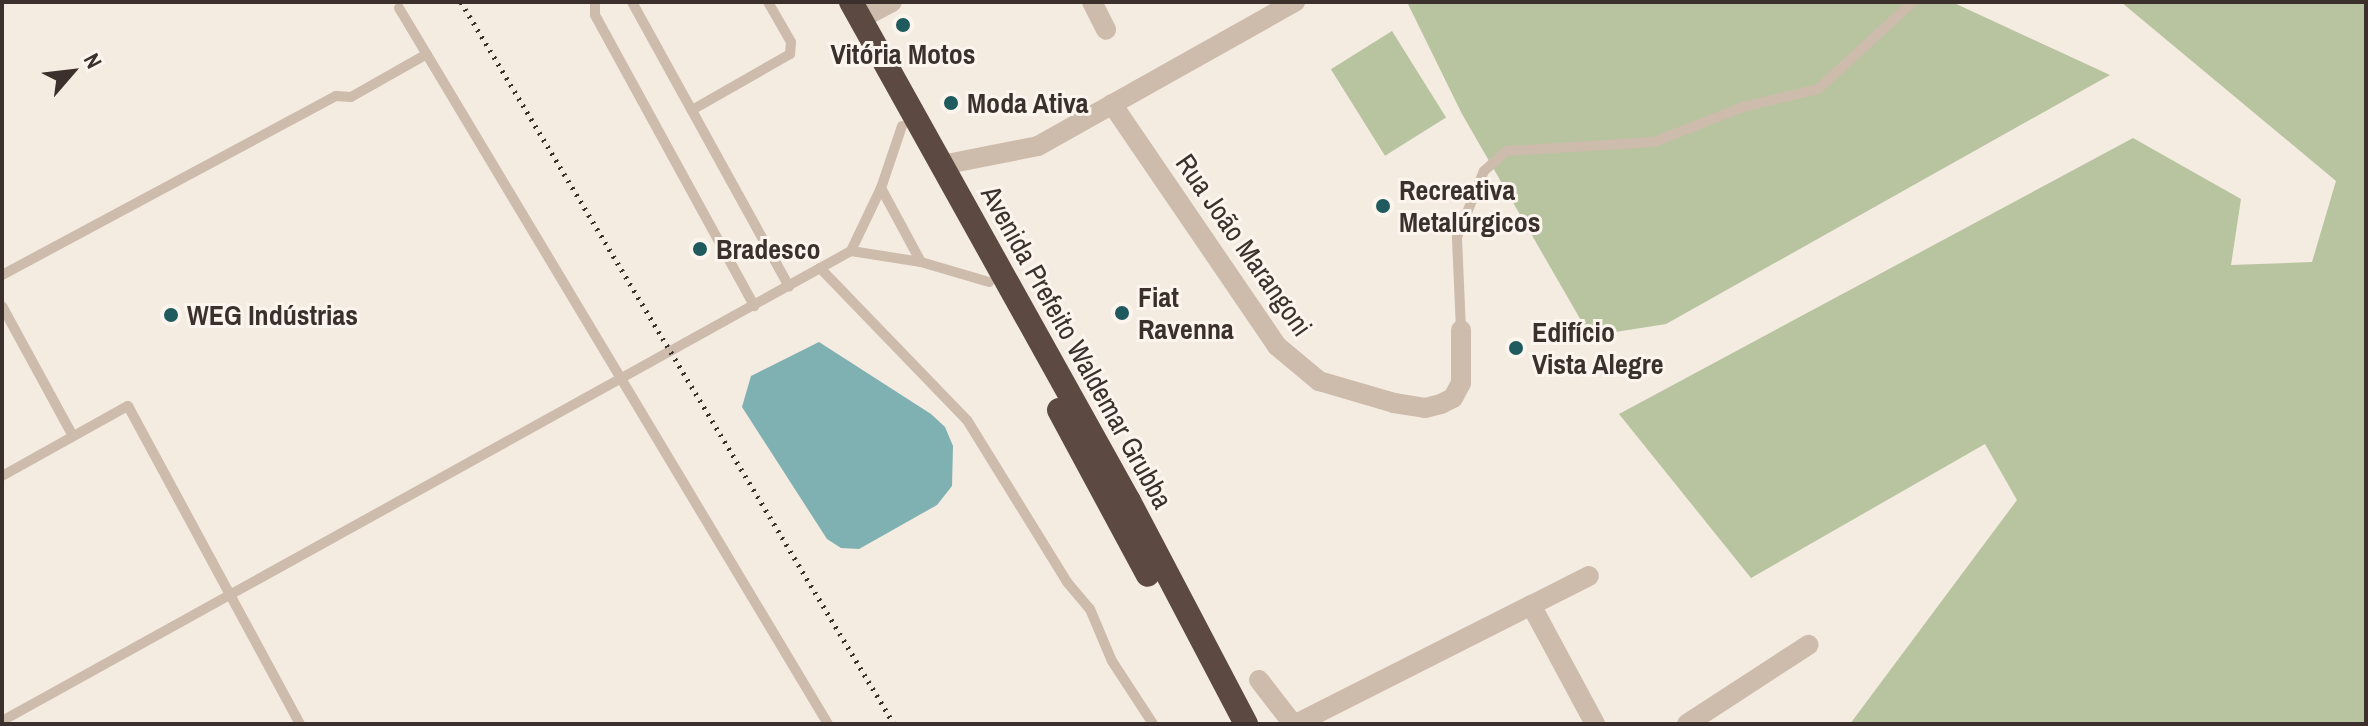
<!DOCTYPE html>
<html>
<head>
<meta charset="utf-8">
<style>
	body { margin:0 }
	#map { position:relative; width:2368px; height:726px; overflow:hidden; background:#f4ebe1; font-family:"Archivo Narrow",sans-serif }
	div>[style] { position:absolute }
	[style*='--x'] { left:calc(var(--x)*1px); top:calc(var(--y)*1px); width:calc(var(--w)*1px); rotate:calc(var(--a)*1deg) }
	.green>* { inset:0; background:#b8c4a0; transform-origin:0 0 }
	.water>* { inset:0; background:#7fb0b2 }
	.lane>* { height:10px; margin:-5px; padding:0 5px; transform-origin:5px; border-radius:5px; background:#cdbbac }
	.street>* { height:20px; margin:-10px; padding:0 10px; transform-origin:10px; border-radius:10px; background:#cdbbac }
	.highway>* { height:24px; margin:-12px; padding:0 12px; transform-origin:12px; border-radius:12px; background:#5c4a42 }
	.rail>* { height:5px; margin-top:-2.5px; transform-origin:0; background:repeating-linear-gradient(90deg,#3b302b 0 2px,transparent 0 8px) }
	.dots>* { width:22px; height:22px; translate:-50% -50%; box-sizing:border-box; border:4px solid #fbf5ee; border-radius:50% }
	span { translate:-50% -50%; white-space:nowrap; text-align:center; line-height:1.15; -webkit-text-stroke:6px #fbf5ee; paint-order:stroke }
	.poi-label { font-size:28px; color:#3b302b; font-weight:700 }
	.left { translate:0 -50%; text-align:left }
	.street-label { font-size:28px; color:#3b302b }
	.frame { position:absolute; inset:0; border:4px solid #3b302b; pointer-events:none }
	.north { position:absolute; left:32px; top:32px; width:80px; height:80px; -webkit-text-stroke:6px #fbf5ee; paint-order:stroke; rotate:62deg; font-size:22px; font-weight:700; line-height:32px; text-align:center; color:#3b302b }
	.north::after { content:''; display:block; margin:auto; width:28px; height:36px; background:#3b302b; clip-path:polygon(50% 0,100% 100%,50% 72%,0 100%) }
</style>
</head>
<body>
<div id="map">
	<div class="green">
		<i style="clip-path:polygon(1407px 2px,1952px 2px,2110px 75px,1666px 324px,1590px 336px,1462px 114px)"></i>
		<i style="clip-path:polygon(2121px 2px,2366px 2px,2366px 724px,1850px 724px,2017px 500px,1985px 444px,1751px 578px,1619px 414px,2133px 138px,2241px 199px,2231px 265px,2312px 262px,2336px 181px)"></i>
		<i style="left:1392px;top:31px;width:102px;height:72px;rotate:58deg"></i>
	</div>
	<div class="water">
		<i style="clip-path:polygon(819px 342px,931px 414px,945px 427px,953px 446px,952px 486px,937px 505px,859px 549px,841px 548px,827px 539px,742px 407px,751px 376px)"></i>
	</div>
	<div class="lane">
		<i style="--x:595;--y:2;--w:13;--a:90"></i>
		<i style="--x:595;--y:15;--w:332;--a:61.3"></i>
		<i style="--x:632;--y:2;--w:325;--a:61.1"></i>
		<i style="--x:399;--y:8;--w:835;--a:59.07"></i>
		<i style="--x:692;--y:110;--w:113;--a:-29.7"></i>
		<i style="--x:790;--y:54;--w:12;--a:-85"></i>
		<i style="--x:791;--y:42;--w:46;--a:-119.9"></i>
		<i style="--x:902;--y:126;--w:65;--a:108.7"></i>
		<i style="--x:881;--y:188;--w:70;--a:115.5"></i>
		<i style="--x:851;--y:251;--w:71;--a:8.9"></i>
		<i style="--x:921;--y:262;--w:71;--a:16.4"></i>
		<i style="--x:881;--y:188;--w:84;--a:61.6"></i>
		<i style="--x:820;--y:268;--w:211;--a:46"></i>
		<i style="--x:967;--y:420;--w:190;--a:58.3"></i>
		<i style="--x:1067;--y:582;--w:35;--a:50"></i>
		<i style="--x:1090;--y:609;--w:56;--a:67.1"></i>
		<i style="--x:1112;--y:661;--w:75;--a:56.9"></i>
		<i style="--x:2;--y:275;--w:379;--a:-28.2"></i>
		<i style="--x:336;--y:96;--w:15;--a:4"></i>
		<i style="--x:351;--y:97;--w:87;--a:-29.5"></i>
		<i style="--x:2;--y:306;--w:148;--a:61.4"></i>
		<i style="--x:1461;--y:330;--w:93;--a:-92.5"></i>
		<i style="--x:1457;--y:237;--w:71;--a:-67.8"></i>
		<i style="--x:1484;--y:171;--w:30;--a:-42"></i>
		<i style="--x:1506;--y:151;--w:148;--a:-3.5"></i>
		<i style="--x:1654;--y:142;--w:96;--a:-21.5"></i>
		<i style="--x:1743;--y:107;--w:77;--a:-13.5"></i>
		<i style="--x:1818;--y:89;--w:129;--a:-42.5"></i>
		<i style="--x:2;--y:476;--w:144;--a:-29.1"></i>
		<i style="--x:128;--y:406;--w:362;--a:61.6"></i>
		<i style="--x:2;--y:721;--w:970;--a:-28.97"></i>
	</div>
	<div class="street">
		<i style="--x:1092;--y:2;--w:31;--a:63"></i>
		<i style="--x:860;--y:19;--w:36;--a:-28"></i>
		<i style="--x:1112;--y:104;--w:293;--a:55.7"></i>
		<i style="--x:1277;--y:346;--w:55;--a:39.8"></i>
		<i style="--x:1319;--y:381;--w:78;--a:16.3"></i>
		<i style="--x:1394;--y:403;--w:31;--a:9"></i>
		<i style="--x:1425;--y:408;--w:16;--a:-14"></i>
		<i style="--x:1441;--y:404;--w:13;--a:-27"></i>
		<i style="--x:1453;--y:398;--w:17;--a:-62"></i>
		<i style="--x:1461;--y:383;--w:53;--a:-90"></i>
		<i style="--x:942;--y:165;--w:98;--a:-11.2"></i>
		<i style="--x:1038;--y:146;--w:295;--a:-29.3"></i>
		<i style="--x:1531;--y:605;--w:135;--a:61.7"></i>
		<i style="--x:1259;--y:680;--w:56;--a:52.3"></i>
		<i style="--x:1296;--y:724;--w:328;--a:-26.8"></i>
		<i style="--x:1687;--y:724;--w:145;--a:-33.1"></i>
	</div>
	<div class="highway">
		<i style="--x:851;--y:2;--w:571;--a:60.88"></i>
		<i style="--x:1129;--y:501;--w:252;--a:62.3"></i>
		<i style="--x:1059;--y:410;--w:187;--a:61.7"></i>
	</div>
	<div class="rail">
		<i style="--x:461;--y:2;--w:842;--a:59.05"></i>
	</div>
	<div class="dots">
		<i style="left:903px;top:25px;background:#1f5a5e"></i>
		<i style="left:951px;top:103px;background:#1f5a5e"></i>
		<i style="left:1383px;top:206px;background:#1f5a5e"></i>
		<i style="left:700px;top:249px;background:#1f5a5e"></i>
		<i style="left:1122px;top:313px;background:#1f5a5e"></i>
		<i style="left:171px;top:315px;background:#1f5a5e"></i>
		<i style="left:1516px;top:348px;background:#1f5a5e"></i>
	</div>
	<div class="poi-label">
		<span style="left:903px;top:54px">Vitória Motos</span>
		<span class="left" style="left:967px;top:103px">Moda Ativa</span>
		<span class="left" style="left:1399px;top:206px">Recreativa<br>Metalúrgicos</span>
		<span class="left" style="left:716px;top:249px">Bradesco</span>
		<span class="left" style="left:1138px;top:313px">Fiat<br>Ravenna</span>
		<span class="left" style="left:187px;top:315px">WEG Indústrias</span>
		<span class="left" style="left:1532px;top:348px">Edifício<br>Vista Alegre</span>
	</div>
	<div class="street-label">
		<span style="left:1244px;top:245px;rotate:55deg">Rua João Marangoni</span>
		<span style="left:1077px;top:347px;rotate:61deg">Avenida Prefeito Waldemar Grubba</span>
	</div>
	<div class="frame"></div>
	<div class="north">N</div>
</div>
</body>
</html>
